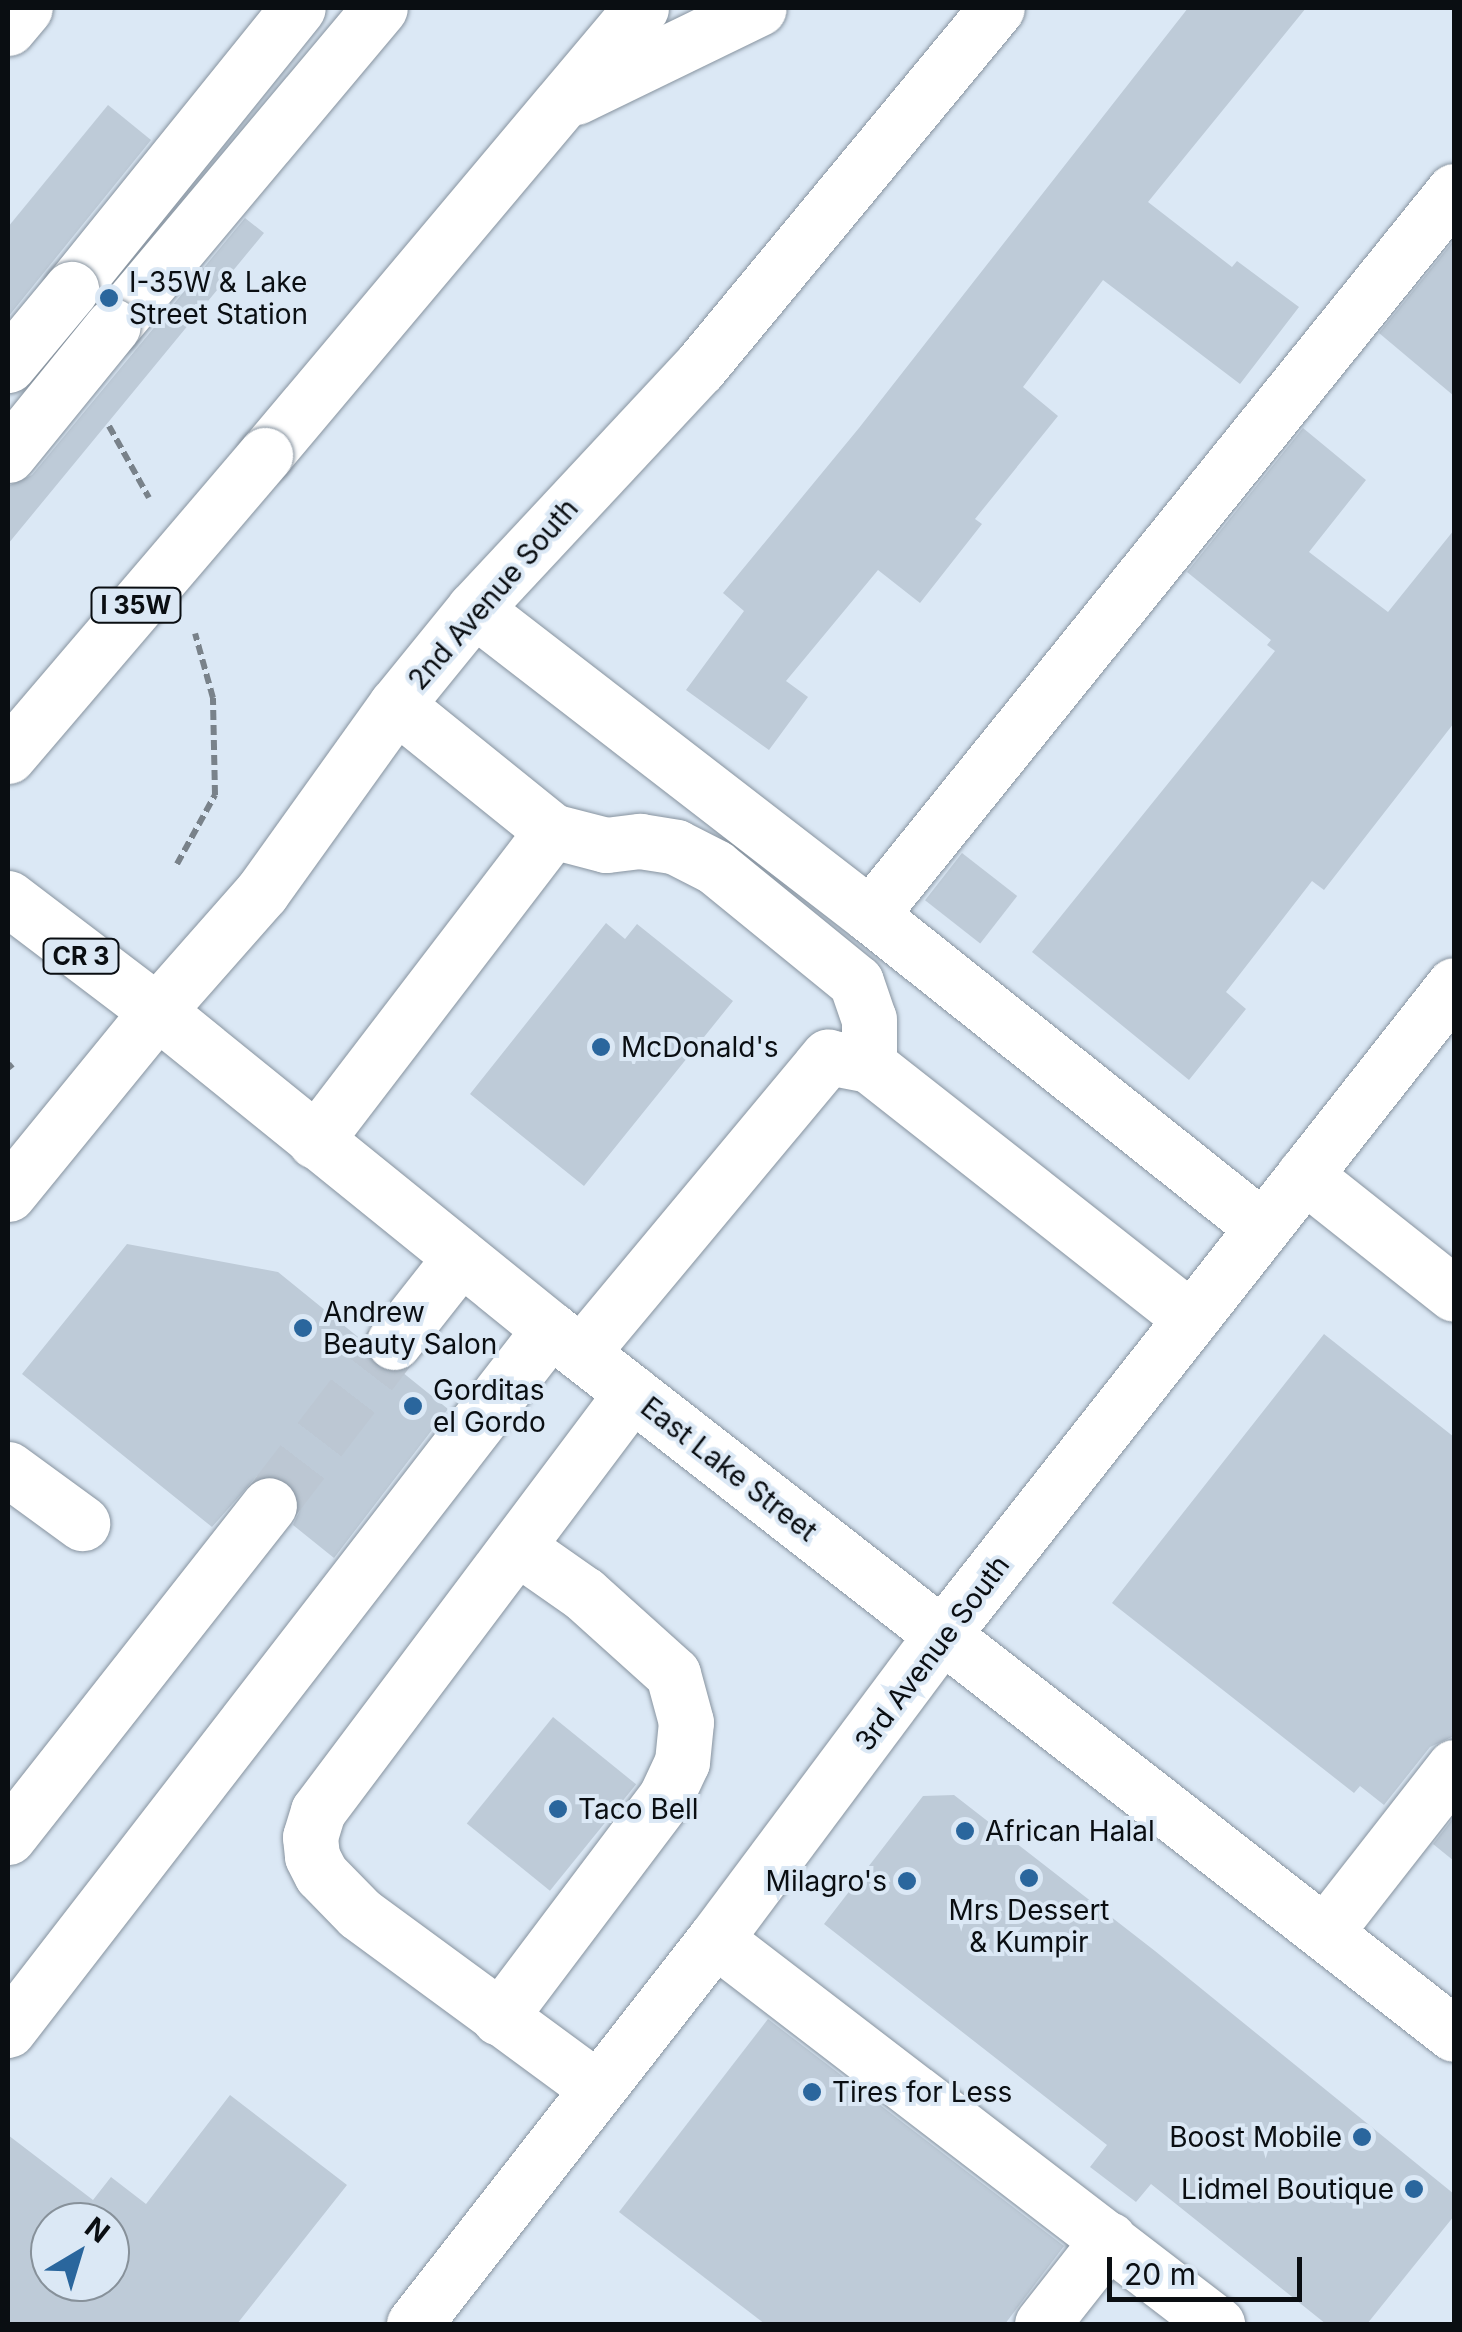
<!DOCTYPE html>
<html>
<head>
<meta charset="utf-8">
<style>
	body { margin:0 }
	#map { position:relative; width:1462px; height:2332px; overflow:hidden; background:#dbe8f5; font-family:Inter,sans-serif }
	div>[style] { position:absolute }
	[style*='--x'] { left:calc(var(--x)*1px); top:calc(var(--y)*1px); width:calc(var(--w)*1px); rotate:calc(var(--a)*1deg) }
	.building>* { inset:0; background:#becbd8; transform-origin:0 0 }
	.minor-tunnel>* { height:55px; margin-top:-27.5px; transform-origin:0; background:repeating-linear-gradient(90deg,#bcc7d3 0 55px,transparent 0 83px) }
	.path>* { height:6px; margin-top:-3px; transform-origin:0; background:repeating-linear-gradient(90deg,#79828a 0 10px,transparent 0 15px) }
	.roads { filter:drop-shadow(0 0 2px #87939f) drop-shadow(0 0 2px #87939f) }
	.minor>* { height:55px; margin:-27.5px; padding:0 27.5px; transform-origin:27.5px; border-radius:27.5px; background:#fff }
	.major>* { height:55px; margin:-27.5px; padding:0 27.5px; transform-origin:27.5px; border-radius:27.5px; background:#fff }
	.highway>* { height:55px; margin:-27.5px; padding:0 27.5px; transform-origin:27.5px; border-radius:27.5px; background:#fff }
	.bridges { filter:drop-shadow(0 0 2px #87939f) drop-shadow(0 0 2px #87939f) }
	.highway-bridge>* { height:55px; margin:-27.5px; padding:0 27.5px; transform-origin:27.5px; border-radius:27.5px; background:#fff }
	.dots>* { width:28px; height:28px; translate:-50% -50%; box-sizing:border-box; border:5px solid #dbe8f5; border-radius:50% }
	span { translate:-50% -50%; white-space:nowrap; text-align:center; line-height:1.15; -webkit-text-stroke:8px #dbe8f5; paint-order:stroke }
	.shield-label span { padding:2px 8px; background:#dbe8f5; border:2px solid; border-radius:8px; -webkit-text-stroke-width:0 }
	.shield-label { font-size:25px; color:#0a0e12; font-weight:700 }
	.poi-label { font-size:28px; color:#0a0e12 }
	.left { translate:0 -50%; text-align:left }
	.right { translate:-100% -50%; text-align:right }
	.street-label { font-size:28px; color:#0a0e12 }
	.frame { position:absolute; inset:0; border:10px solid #0a0e12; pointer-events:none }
	.north { position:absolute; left:30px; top:2202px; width:100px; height:100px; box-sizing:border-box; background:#dbe8f5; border:2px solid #87919a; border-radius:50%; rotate:38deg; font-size:28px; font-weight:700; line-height:40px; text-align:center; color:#0a0e12 }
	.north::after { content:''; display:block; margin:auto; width:35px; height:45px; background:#2a669d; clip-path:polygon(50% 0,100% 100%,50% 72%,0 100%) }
	.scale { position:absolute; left:1107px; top:2257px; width:195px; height:45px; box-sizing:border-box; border:5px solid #0a0e12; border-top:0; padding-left:12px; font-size:30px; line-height:35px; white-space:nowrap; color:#0a0e12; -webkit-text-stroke:8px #dbe8f5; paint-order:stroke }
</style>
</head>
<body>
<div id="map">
	<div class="building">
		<i style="clip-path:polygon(1188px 8px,1306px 8px,1148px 202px,1232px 267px,1237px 261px,1299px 307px,1240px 384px,1103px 280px,1023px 387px,1058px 416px,975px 519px,982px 524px,920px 603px,878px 570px,786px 681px,808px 697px,769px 750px,686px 690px,744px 611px,723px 593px,859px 428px)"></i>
		<i style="clip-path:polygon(108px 105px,151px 140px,8px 317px,8px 227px)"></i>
		<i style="clip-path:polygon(245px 218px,264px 233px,8px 544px,8px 486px,32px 475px)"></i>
		<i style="clip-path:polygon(1454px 240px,1454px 396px,1379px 333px)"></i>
		<i style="clip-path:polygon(1303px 428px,1366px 480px,1309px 552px,1388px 612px,1454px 530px,1454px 723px,1324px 890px,1312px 881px,1226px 992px,1246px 1009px,1189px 1080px,1032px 952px,1275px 651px,1267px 645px,1271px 640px,1187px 572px)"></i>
		<i style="left:962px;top:853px;width:70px;height:60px;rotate:38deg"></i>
		<i style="clip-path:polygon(606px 923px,625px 939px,637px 924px,733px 1001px,584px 1186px,470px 1094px)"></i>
		<i style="clip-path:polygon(127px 1244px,278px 1272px,363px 1341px,374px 1366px,389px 1373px,402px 1372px,448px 1409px,334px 1558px,293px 1525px,300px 1510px,298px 1494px,287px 1480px,272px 1474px,257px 1476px,212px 1527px,22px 1374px)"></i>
		<i style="clip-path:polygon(1324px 1334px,1454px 1437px,1454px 1736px,1430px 1747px,1384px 1805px,1360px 1786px,1354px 1793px,1112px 1603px)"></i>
		<i style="left:553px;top:1717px;width:107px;height:137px;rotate:39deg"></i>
		<i style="clip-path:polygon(954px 1795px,1155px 1951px,1454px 2194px,1454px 2216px,1367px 2324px,1326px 2324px,1151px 2184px,1136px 2202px,1090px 2167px,1107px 2145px,824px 1924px,923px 1796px)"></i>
		<i style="clip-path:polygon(1454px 1817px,1454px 1861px,1433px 1844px)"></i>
		<i style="clip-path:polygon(768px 2019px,1064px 2246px,1005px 2324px,765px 2324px,619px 2212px)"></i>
		<i style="clip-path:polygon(evenodd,230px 2095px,347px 2185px,237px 2324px,8px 2324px,8px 2135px,93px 2200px,111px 2177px,146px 2204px,230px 2095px,50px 2222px,110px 2222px,110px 2282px,50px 2282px,50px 2222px)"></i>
	</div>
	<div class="minor-tunnel">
		<i style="--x:269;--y:1505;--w:205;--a:-52.5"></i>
	</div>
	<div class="path">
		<i style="--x:109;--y:426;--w:82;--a:60.9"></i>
		<i style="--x:177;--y:864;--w:79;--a:-61.2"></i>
		<i style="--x:215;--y:795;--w:97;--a:-91.2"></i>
		<i style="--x:213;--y:698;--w:67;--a:-105.5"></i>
		<i style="--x:8;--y:1068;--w:6;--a:-39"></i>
	</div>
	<div class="roads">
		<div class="minor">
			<i style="--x:474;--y:609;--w:500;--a:37.69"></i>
			<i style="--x:870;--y:915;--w:501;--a:38.52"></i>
			<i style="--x:396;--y:705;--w:201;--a:38.9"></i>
			<i style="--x:552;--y:831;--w:56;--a:14.5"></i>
			<i style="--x:606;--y:845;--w:34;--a:-7"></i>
			<i style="--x:640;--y:841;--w:36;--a:9"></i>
			<i style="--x:676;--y:847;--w:44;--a:27.1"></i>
			<i style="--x:715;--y:867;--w:182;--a:39.2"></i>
			<i style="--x:856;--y:982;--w:39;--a:71"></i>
			<i style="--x:869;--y:1019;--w:46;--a:90"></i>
			<i style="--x:870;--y:915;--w:930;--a:-51.11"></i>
			<i style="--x:157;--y:1011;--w:159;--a:-48.6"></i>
			<i style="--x:262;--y:892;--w:230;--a:-54.4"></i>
			<i style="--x:396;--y:705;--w:124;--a:-50.9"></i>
			<i style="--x:474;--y:609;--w:330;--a:-47"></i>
			<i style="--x:699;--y:368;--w:467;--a:-50.4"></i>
			<i style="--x:315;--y:1141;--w:390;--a:-52.6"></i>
			<i style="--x:1304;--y:1175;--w:191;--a:38.4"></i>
			<i style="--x:394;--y:1342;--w:107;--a:-51.8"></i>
			<i style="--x:581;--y:1353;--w:386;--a:-50.2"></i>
			<i style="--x:828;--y:1057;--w:42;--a:11"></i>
			<i style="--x:869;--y:1065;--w:410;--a:38.2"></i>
			<i style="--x:8;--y:1469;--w:92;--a:36.1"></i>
			<i style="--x:8;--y:1837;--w:422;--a:-51.8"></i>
			<i style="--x:1326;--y:1931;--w:208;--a:-52"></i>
			<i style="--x:715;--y:1939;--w:633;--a:37.49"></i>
			<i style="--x:499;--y:2018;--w:278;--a:-53"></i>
			<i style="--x:666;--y:1796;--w:38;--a:-65"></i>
			<i style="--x:682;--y:1762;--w:40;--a:-84.3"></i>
			<i style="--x:686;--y:1722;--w:50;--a:-105.2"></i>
			<i style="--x:673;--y:1674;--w:120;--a:-138"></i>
			<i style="--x:584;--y:1594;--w:82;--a:-145"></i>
			<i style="--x:8;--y:2030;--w:886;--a:-52.29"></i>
			<i style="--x:597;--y:2088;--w:295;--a:-143.7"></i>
			<i style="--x:359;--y:1913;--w:54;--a:-134.3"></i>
			<i style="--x:321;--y:1874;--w:20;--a:-117"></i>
			<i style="--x:312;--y:1856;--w:19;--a:-96"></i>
			<i style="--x:310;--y:1837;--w:27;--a:-73"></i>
			<i style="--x:318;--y:1811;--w:523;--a:-53.09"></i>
			<i style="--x:414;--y:2324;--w:489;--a:-52"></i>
			<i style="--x:715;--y:1939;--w:379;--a:-53.3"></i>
			<i style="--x:942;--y:1635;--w:827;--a:-51.77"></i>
			<i style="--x:1042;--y:2324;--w:108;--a:-51.8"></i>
		</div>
		<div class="major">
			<i style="--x:8;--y:898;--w:187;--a:37.2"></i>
			<i style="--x:157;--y:1011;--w:506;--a:38.98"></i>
			<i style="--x:550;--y:1329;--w:1146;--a:37.95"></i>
			<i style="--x:8;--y:1194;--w:236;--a:-50.8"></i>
		</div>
		<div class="highway">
			<i style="--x:8;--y:28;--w:26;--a:-50"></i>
			<i style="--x:576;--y:97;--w:203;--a:-25.9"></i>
			<i style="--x:71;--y:289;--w:361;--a:-51.1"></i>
			<i style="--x:113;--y:326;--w:415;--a:-50"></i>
			<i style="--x:265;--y:455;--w:584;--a:-49.93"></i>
		</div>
	</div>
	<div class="bridges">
		<div class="highway-bridge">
			<i style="--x:8;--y:365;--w:99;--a:-50.3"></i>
			<i style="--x:8;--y:455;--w:166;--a:-50.9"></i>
			<i style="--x:8;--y:756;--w:396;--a:-49.5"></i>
		</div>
	</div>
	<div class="dots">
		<i style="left:109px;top:298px;background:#2a669d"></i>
		<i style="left:601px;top:1047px;background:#2a669d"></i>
		<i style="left:303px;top:1328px;background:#2a669d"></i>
		<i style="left:413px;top:1406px;background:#2a669d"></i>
		<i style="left:558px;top:1809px;background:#2a669d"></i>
		<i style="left:965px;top:1831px;background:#2a669d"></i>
		<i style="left:1029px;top:1878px;background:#2a669d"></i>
		<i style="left:907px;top:1881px;background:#2a669d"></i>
		<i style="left:812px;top:2092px;background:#2a669d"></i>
		<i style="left:1362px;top:2137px;background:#2a669d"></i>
		<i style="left:1414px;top:2189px;background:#2a669d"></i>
	</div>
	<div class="shield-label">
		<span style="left:136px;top:605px">I 35W</span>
		<span style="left:81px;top:956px">CR 3</span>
	</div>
	<div class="poi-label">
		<span class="left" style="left:129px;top:298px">I-35W &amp; Lake<br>Street Station</span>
		<span class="left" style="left:621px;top:1047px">McDonald's</span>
		<span class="left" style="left:323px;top:1328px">Andrew<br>Beauty Salon</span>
		<span class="left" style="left:433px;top:1406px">Gorditas<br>el Gordo</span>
		<span class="left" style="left:578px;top:1809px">Taco Bell</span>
		<span class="left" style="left:985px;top:1831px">African Halal</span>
		<span class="right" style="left:887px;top:1881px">Milagro's</span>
		<span style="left:1029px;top:1926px">Mrs Dessert<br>&amp; Kumpir</span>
		<span class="left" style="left:832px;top:2092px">Tires for Less</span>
		<span class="right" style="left:1342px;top:2137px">Boost Mobile</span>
		<span class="right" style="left:1394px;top:2189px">Lidmel Boutique</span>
	</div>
	<div class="street-label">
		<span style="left:493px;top:594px;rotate:-49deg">2nd Avenue South</span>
		<span style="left:729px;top:1469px;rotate:38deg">East Lake Street</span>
		<span style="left:932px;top:1653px;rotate:-53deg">3rd Avenue South</span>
	</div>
	<div class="frame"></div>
	<div class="north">N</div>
	<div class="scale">20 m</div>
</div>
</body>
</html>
